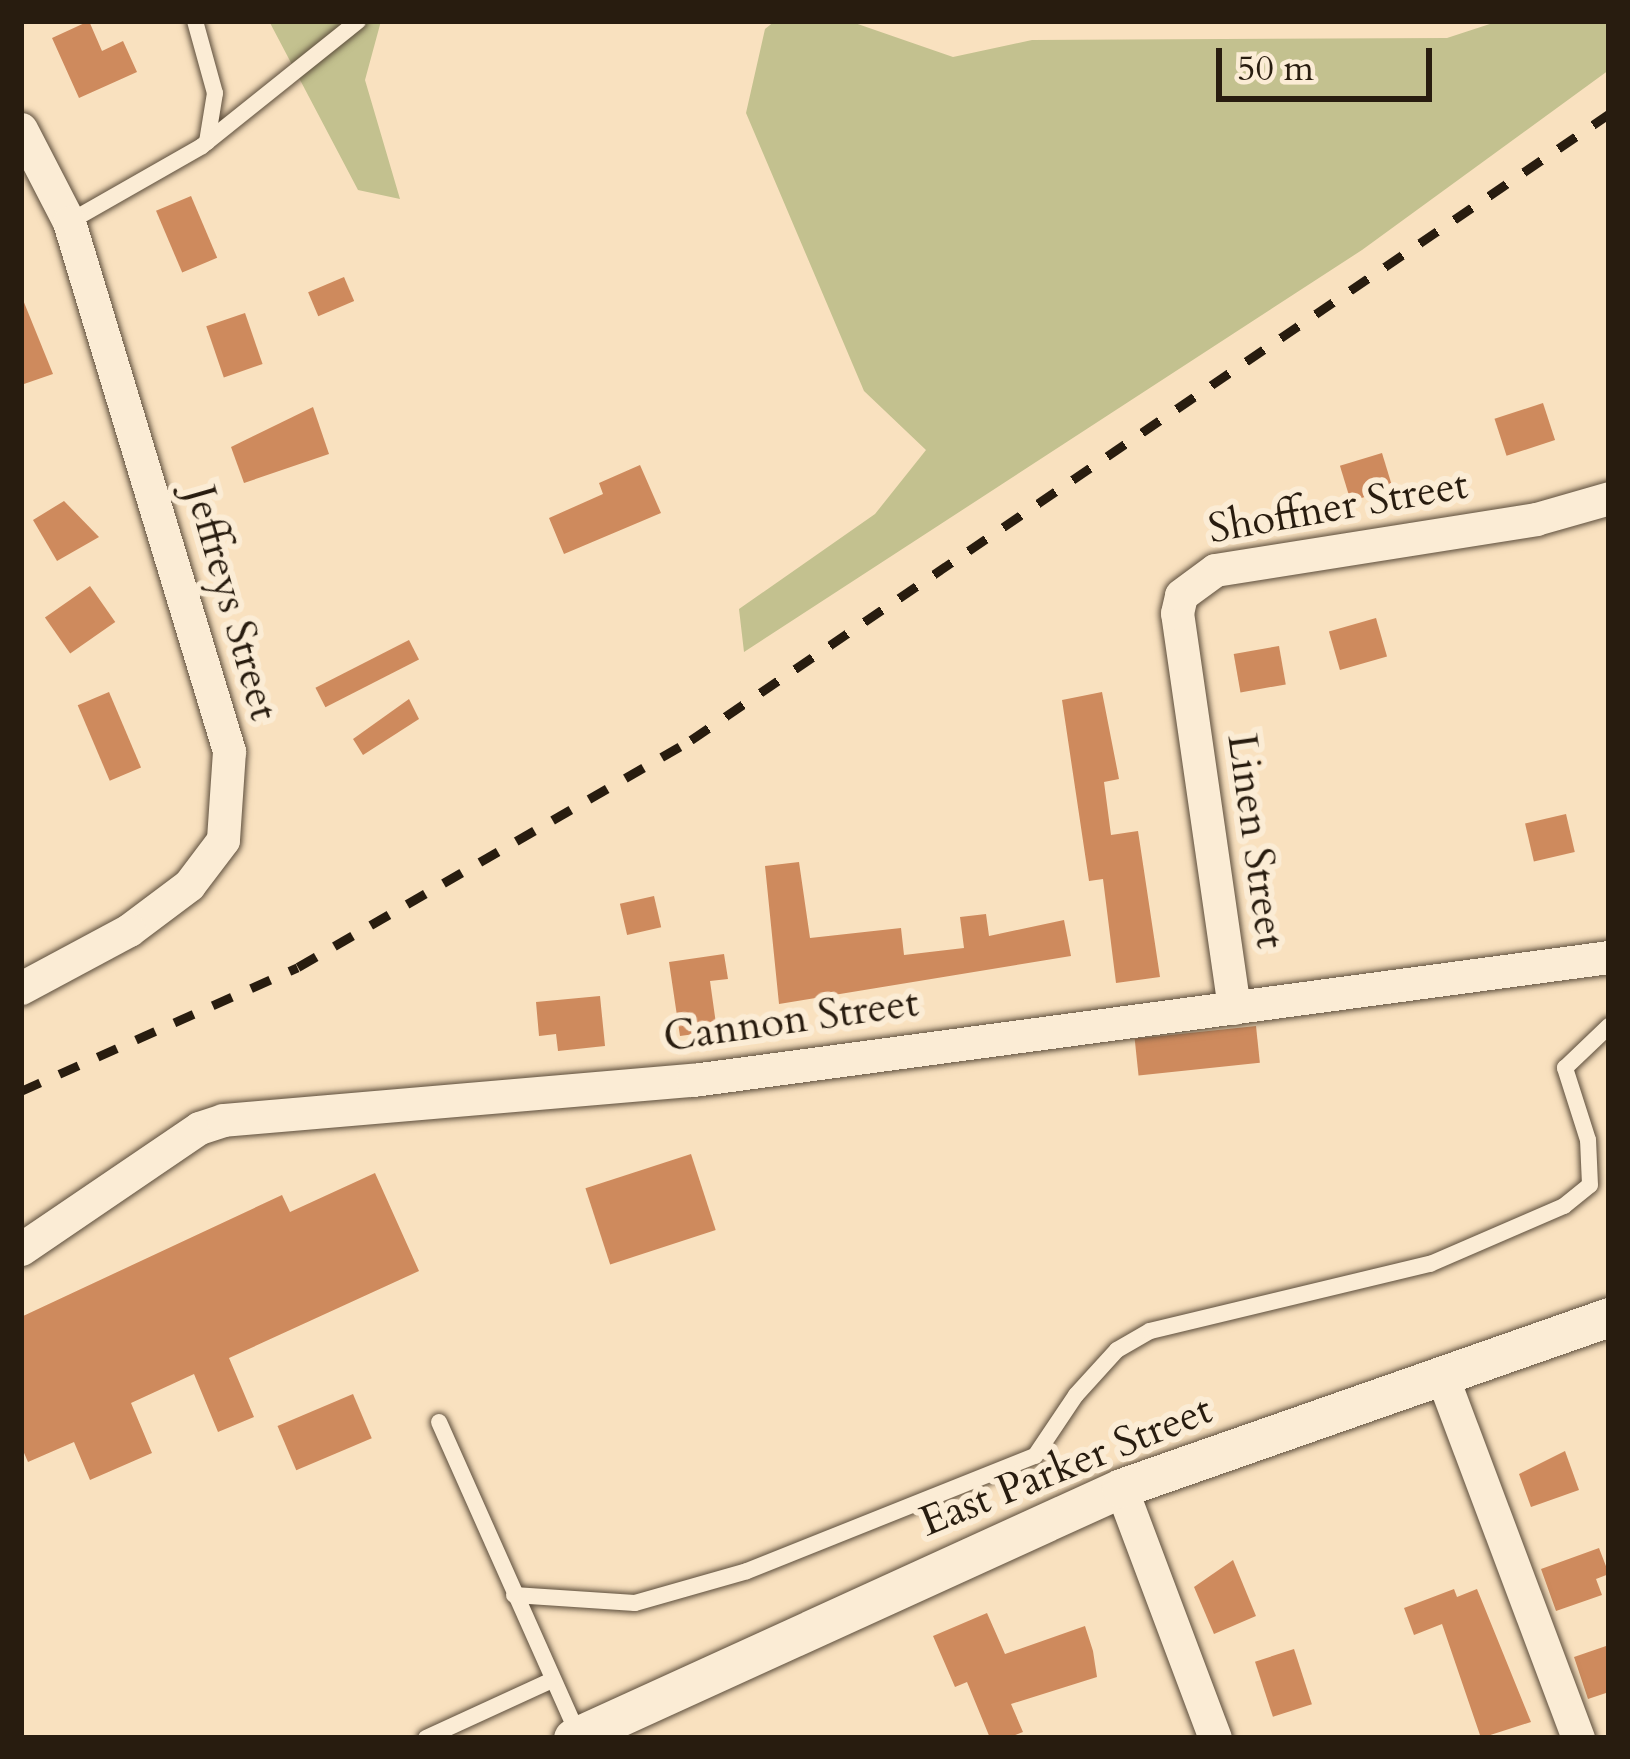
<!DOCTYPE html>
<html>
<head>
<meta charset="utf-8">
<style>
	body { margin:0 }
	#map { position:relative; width:1630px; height:1759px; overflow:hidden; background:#f9e1bf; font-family:Cardo,serif }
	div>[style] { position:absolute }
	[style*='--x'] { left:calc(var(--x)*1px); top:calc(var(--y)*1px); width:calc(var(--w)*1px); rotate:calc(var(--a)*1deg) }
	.green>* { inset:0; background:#c3c18f }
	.building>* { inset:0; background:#ce8a5d; transform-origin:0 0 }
	.roads { filter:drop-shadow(0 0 3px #5c4d3b) drop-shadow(0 0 3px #5c4d3b) }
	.service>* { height:16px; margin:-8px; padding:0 8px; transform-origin:8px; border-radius:8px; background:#fbecd5 }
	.minor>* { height:33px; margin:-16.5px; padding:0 16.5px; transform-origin:16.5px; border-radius:16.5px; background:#fbecd5 }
	.tertiary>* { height:39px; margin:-19.5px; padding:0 19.5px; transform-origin:19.5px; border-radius:19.5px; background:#fbecd5 }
	.rail>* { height:9px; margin-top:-4.5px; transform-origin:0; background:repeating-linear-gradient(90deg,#281c0f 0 21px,transparent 0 42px) }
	span { translate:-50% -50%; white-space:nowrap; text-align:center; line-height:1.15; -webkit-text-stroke:12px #fbecd5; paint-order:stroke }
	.street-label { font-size:42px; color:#281c0f }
	.frame { position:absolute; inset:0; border:24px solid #281c0f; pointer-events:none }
	.scale { position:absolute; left:1216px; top:48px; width:216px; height:54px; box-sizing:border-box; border:6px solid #281c0f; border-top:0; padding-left:15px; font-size:36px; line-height:42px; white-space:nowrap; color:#281c0f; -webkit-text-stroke:9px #fbecd5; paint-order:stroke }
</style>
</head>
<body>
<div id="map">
	<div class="green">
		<i style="clip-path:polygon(269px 21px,381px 21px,365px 80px,400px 199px,358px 190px)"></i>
		<i style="clip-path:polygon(775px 21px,849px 21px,953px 57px,1032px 40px,1447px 38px,1499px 21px,1609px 21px,1609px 70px,1362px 250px,744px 652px,739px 609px,875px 514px,926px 450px,864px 391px,746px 113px,765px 29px)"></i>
	</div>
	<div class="building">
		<i style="clip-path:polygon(89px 21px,102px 51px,123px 41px,137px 72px,79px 98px,52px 38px)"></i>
		<i style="left:191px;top:196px;width:67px;height:38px;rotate:67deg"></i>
		<i style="left:344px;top:277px;width:26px;height:39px;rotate:67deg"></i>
		<i style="clip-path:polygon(21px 295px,53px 374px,21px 385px)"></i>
		<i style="left:245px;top:313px;width:54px;height:41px;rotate:71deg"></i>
		<i style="left:1543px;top:403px;width:39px;height:51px;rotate:72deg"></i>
		<i style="clip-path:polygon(313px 407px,329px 454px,244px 483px,231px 447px)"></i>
		<i style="left:1382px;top:453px;width:37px;height:44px;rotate:73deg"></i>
		<i style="clip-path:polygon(640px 465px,661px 513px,564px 554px,549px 518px,603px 494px,599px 483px)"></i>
		<i style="clip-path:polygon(64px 501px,99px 537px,57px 561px,33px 520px)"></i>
		<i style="left:90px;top:586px;width:44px;height:55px;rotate:55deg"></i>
		<i style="left:1376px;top:618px;width:40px;height:49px;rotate:74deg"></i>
		<i style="left:409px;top:640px;width:22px;height:105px;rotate:63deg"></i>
		<i style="left:1279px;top:646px;width:39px;height:46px;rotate:80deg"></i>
		<i style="left:109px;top:692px;width:82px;height:34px;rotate:67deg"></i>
		<i style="clip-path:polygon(1102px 692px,1119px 779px,1104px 782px,1111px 835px,1138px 831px,1160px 977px,1116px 983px,1103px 879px,1089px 881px,1062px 700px)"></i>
		<i style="clip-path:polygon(409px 699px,419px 719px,363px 755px,353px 739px)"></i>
		<i style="left:1566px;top:814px;width:39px;height:42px;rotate:77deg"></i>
		<i style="clip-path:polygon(799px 862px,810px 938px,901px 928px,904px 955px,964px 948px,960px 917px,986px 914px,989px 936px,1064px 920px,1071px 956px,779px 1004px,765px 866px)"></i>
		<i style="left:654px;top:896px;width:32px;height:35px;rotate:77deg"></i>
		<i style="clip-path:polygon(724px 954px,728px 979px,710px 981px,717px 1031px,680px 1036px,669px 962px)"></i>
		<i style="clip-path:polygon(600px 996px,605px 1046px,558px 1051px,556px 1034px,539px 1036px,536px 1002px)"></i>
		<i style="left:1256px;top:1026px;width:37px;height:122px;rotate:84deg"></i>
		<i style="left:691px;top:1154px;width:80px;height:111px;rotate:72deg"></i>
		<i style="clip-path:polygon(375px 1173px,419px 1271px,229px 1358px,254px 1417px,218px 1432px,194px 1374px,131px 1403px,152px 1453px,90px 1480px,74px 1442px,28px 1462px,21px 1446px,21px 1317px,282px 1195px,290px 1212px)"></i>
		<i style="left:353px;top:1394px;width:48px;height:82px;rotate:67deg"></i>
		<i style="clip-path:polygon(1565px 1451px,1579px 1490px,1531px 1507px,1519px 1474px)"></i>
		<i style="clip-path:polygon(1599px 1548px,1609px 1574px,1596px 1579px,1602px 1595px,1556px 1611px,1541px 1569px)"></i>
		<i style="clip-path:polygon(1233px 1560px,1256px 1616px,1214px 1634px,1194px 1587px)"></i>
		<i style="clip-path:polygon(1454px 1589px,1457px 1597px,1477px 1589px,1531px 1722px,1481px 1738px,1442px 1624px,1414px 1635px,1404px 1608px)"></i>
		<i style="clip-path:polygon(987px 1613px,1005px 1654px,1085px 1626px,1093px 1651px,1097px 1677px,1011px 1704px,1023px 1732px,1007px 1738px,990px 1738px,967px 1682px,955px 1687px,933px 1636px)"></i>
		<i style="clip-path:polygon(1609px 1645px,1609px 1692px,1588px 1699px,1574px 1657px)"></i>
		<i style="left:1294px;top:1649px;width:58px;height:41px;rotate:72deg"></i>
	</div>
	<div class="roads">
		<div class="service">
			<i style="--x:195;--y:21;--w:75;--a:74.5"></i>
			<i style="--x:215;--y:93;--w:50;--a:99.3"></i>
			<i style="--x:69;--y:222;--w:153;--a:-29.7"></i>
			<i style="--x:202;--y:146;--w:200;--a:-38.7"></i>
			<i style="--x:439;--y:1422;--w:342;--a:66"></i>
			<i style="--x:514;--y:1595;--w:121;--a:3.8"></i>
			<i style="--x:635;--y:1603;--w:116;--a:-15.9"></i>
			<i style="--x:747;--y:1571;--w:310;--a:-21.8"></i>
			<i style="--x:1035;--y:1456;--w:73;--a:-56.1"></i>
			<i style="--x:1076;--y:1395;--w:61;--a:-47.7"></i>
			<i style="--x:1117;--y:1350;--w:38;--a:-30"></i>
			<i style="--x:1150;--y:1331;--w:288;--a:-13.5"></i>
			<i style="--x:1430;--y:1264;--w:146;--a:-23.4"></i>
			<i style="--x:1564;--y:1206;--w:33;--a:-39"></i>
			<i style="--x:1590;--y:1185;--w:45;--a:-92.5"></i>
			<i style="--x:1588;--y:1140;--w:76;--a:-107.7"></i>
			<i style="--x:1565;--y:1068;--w:61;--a:-43.7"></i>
			<i style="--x:426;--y:1738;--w:139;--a:-24.7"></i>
		</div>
		<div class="minor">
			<i style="--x:21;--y:129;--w:105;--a:62.7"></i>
			<i style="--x:69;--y:222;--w:553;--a:73.17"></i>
			<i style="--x:229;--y:751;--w:89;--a:93.9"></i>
			<i style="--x:223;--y:840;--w:56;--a:127.1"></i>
			<i style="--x:189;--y:885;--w:75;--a:143.1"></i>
			<i style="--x:129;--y:930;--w:123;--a:151.8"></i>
			<i style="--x:1234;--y:1008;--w:399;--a:-98.2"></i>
			<i style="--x:1177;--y:613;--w:18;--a:-77"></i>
			<i style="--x:1181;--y:595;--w:42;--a:-36.3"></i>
			<i style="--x:1215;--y:570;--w:325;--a:-9"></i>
			<i style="--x:1536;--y:519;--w:76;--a:-16"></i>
			<i style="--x:21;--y:1249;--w:215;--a:-34.2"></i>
			<i style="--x:199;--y:1128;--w:25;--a:-18"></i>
			<i style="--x:223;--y:1120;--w:472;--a:-4.9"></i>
			<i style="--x:693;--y:1080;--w:924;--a:-7.65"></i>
			<i style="--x:1442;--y:1376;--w:387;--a:69.4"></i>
			<i style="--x:1121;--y:1488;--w:267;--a:69.4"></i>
		</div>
		<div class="tertiary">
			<i style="--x:573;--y:1738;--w:602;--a:-24.52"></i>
			<i style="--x:1121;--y:1488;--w:517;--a:-19.31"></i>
		</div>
	</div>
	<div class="rail">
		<i style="--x:21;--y:1091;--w:303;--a:-24.1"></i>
		<i style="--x:298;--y:967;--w:454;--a:-30"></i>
		<i style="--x:691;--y:740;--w:1111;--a:-34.29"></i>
	</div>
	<div class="street-label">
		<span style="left:1338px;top:507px;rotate:-10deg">Shoffner Street</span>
		<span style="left:232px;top:603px;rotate:74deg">Jeffreys Street</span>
		<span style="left:1256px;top:841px;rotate:82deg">Linen Street</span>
		<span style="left:791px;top:1020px;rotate:-8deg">Cannon Street</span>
		<span style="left:1066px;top:1466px;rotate:-22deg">East Parker Street</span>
	</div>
	<div class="frame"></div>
	<div class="scale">50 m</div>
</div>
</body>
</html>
